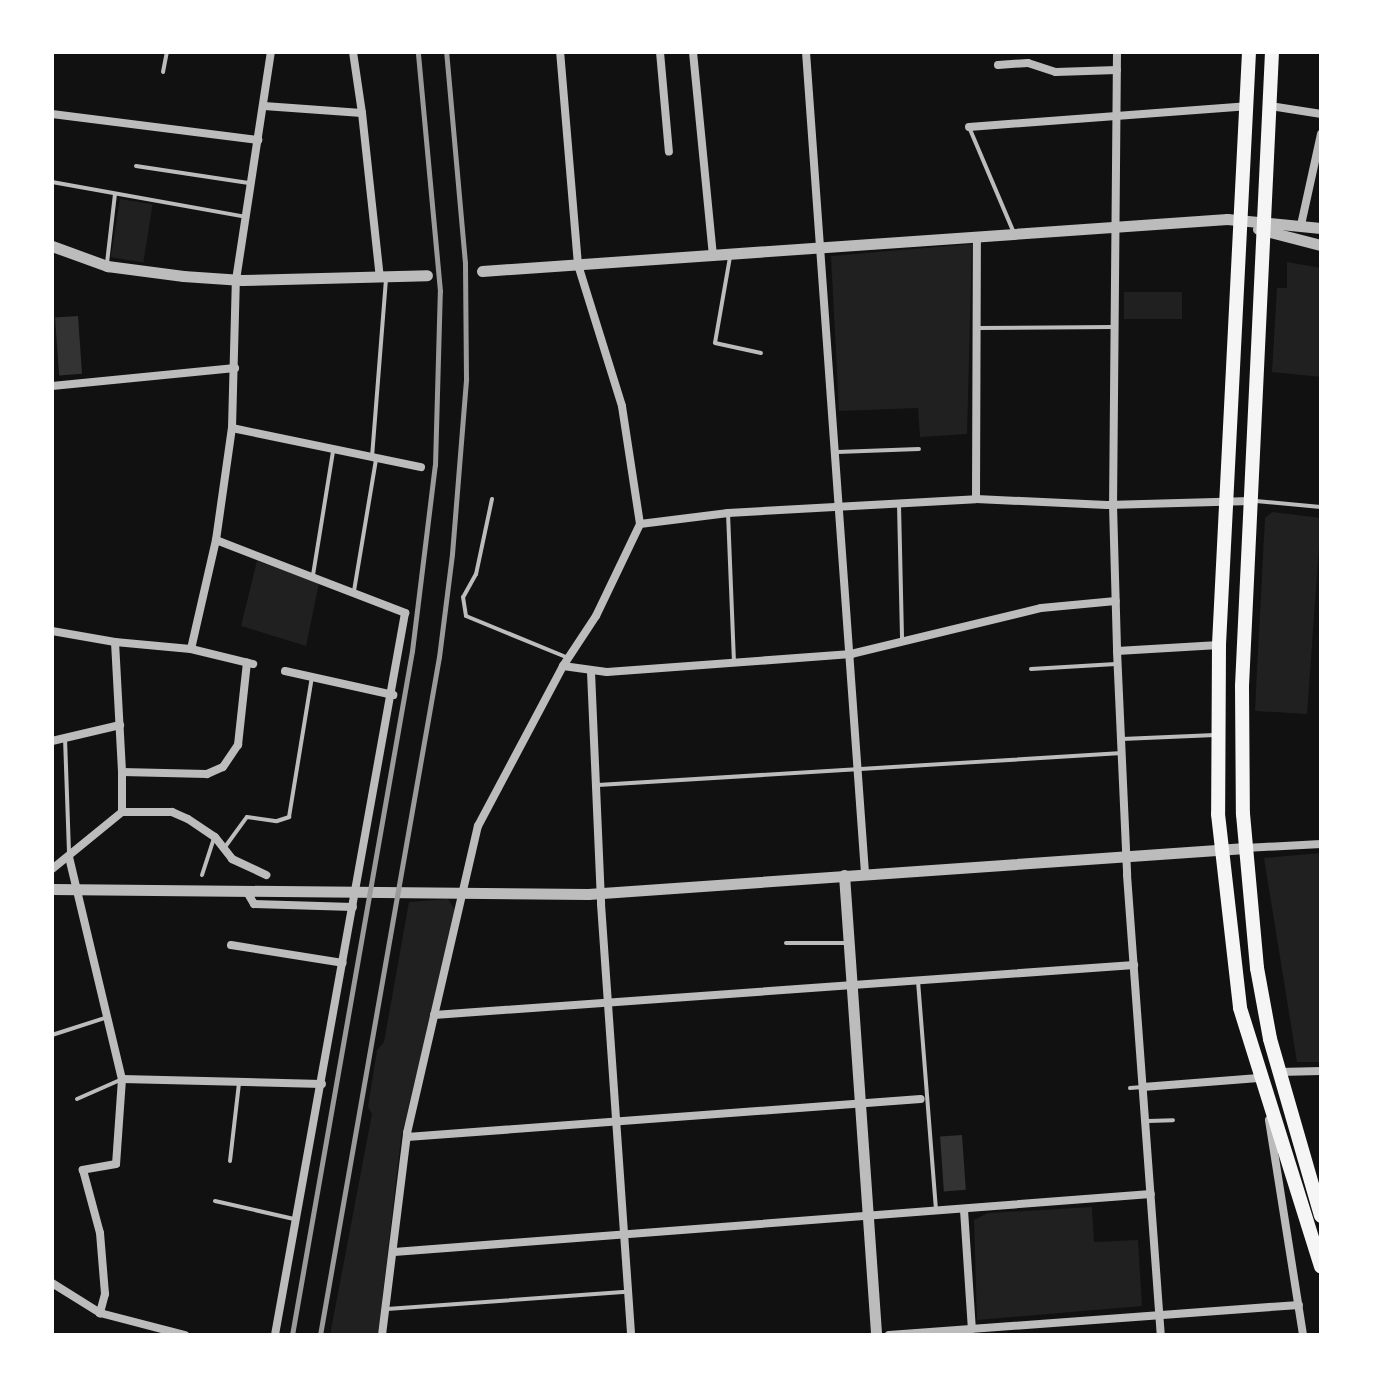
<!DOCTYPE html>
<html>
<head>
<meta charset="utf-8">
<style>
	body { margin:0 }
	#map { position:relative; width:1373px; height:1387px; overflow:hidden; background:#111; font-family:Literata,serif }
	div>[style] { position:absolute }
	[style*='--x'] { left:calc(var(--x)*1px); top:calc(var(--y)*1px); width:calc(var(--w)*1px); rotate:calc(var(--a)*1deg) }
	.green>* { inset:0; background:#202020; transform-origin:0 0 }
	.water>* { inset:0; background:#333; transform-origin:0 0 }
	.service>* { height:4px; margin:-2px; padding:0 2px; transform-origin:2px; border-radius:2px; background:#bcbcbc }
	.minor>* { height:8px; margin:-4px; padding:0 4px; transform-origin:4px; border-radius:4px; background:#bcbcbc }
	.tertiary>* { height:11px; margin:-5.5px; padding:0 5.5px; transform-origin:5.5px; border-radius:5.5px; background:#bcbcbc }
	.trunk>* { height:14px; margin:-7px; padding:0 7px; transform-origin:7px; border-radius:7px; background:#f5f5f5 }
	.rail>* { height:5px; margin:-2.5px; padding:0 2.5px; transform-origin:2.5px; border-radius:2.5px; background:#9a9a9a }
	span { translate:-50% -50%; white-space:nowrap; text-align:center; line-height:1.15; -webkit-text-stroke:8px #fff; paint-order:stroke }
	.frame { position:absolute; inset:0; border:54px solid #fff; pointer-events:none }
</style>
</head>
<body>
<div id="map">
	<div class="green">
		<i style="left:120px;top:199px;width:33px;height:59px;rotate:9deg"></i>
		<i style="clip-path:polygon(972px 244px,967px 434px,920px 437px,918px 408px,839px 411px,831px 256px)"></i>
		<i style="clip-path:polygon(1287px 262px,1321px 268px,1321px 377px,1272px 372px,1277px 288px,1287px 288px)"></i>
		<i style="left:1124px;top:292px;width:58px;height:27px"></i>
		<i style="clip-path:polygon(1272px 512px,1321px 518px,1307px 714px,1255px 711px,1265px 518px)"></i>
		<i style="clip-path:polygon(257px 561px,319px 583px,306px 646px,241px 626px)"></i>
		<i style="clip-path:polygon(1321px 853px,1321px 1062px,1297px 1062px,1264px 858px)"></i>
		<i style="clip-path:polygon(448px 899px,456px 912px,401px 1138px,378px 1335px,330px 1335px,372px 1114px,368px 1107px,377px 1050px,384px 1042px,409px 902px)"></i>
		<i style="clip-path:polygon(1092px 1207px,1094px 1242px,1138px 1240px,1142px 1306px,977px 1320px,974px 1220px,988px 1213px)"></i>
	</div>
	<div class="water">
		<i style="left:78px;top:316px;width:58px;height:23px;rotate:86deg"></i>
		<i style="left:962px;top:1135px;width:55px;height:22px;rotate:86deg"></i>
	</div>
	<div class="service">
		<i style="--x:459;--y:52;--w:101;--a:0"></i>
		<i style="--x:163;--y:72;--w:20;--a:-79"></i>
		<i style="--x:969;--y:127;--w:115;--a:67"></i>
		<i style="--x:136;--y:166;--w:114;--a:8.6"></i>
		<i style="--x:52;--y:182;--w:197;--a:10.2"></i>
		<i style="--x:730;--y:257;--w:87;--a:99.9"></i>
		<i style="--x:715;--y:343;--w:47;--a:12.3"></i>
		<i style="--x:107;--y:263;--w:69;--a:-83.4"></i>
		<i style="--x:978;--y:328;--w:135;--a:-0.4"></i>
		<i style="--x:837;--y:452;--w:82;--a:-2.1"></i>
		<i style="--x:372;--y:457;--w:178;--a:-85.5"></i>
		<i style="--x:492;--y:499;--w:77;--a:102"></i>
		<i style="--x:476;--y:574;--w:26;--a:119"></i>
		<i style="--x:463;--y:597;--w:19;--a:81"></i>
		<i style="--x:466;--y:616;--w:108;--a:22.3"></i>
		<i style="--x:1256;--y:501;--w:65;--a:5.3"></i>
		<i style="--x:899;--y:505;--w:136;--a:88.7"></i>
		<i style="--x:728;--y:513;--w:150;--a:87.7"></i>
		<i style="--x:313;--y:575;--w:126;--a:-80.8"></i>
		<i style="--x:354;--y:591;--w:134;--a:-80.5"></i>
		<i style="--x:1031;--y:669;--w:85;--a:-3.4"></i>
		<i style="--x:65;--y:738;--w:114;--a:88"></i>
		<i style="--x:1122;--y:739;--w:93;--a:-2.5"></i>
		<i style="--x:598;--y:785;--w:525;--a:-3.49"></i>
		<i style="--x:225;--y:847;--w:37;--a:-54"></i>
		<i style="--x:247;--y:817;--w:30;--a:8"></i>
		<i style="--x:277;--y:821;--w:13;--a:-18"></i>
		<i style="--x:289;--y:817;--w:142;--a:-80.7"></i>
		<i style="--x:202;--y:875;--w:38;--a:-72"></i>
		<i style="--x:786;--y:943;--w:61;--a:0"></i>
		<i style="--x:918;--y:981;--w:229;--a:85.5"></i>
		<i style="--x:52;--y:1035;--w:59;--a:-17.8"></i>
		<i style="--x:1130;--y:1088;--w:13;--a:-4"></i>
		<i style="--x:77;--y:1099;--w:47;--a:-23.8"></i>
		<i style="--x:1148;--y:1121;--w:25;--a:-2"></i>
		<i style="--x:230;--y:1161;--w:79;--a:-83.4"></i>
		<i style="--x:215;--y:1201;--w:81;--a:12.8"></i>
		<i style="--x:387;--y:1309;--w:240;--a:-4.1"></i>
	</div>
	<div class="minor">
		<i style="--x:353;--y:52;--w:62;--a:81.6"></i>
		<i style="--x:660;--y:52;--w:100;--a:84.9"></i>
		<i style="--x:693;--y:52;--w:205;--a:84.4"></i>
		<i style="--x:806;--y:52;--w:823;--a:85.89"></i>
		<i style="--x:1117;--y:52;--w:453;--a:90.5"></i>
		<i style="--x:1113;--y:505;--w:146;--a:88.4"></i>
		<i style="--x:1117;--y:651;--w:224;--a:87.4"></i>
		<i style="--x:1127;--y:875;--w:461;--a:85.8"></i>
		<i style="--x:998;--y:65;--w:30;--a:-4"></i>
		<i style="--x:1028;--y:63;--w:29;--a:18"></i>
		<i style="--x:1056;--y:72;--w:61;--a:-1.9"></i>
		<i style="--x:264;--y:106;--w:98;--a:4.1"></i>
		<i style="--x:362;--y:113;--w:166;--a:83.8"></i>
		<i style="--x:1270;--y:106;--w:52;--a:8.9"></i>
		<i style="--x:52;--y:114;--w:208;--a:7.2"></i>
		<i style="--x:969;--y:127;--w:278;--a:-4.3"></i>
		<i style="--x:1301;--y:225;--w:93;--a:-77.6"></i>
		<i style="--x:52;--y:386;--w:184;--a:-5.6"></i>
		<i style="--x:232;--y:428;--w:193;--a:11.7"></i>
		<i style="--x:976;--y:499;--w:261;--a:-89.8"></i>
		<i style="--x:640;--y:524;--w:89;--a:-7.1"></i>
		<i style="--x:728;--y:513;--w:248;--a:-3.2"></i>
		<i style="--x:976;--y:499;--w:131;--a:2.6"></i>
		<i style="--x:1107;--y:505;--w:144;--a:-1.6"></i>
		<i style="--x:216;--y:540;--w:203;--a:21.1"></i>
		<i style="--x:405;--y:613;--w:734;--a:100.21"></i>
		<i style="--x:52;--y:631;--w:64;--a:9.9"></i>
		<i style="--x:115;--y:642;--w:130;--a:86.9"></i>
		<i style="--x:122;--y:772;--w:40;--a:90"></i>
		<i style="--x:122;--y:812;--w:90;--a:140.8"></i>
		<i style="--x:115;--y:642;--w:76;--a:5.3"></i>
		<i style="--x:191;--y:649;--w:64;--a:13.6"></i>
		<i style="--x:191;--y:649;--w:112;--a:-77.1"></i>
		<i style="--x:216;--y:540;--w:113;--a:-81.9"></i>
		<i style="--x:232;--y:428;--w:148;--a:-88.5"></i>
		<i style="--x:236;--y:280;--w:231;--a:-81.3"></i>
		<i style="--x:1117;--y:651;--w:102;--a:-3.4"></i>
		<i style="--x:563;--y:666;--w:44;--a:7.8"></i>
		<i style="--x:607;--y:672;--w:245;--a:-4.2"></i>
		<i style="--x:851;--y:654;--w:195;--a:-13.6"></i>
		<i style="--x:1041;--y:608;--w:75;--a:-5.3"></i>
		<i style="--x:285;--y:671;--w:111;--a:12.5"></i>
		<i style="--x:591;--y:672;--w:232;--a:87.5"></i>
		<i style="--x:601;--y:904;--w:432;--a:86"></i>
		<i style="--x:52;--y:741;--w:70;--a:-13.2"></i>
		<i style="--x:122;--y:772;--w:85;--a:1.3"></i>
		<i style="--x:207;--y:774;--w:17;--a:-24"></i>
		<i style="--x:223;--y:767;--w:27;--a:-56"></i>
		<i style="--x:238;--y:745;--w:83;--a:-83.8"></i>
		<i style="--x:122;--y:812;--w:50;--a:0"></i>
		<i style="--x:172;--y:812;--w:17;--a:24"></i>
		<i style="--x:188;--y:819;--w:32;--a:34"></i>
		<i style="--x:215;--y:837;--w:28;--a:52"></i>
		<i style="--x:232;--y:859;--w:38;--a:25"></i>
		<i style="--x:1245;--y:848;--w:76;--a:-3"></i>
		<i style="--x:69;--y:857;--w:228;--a:76.6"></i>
		<i style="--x:122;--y:1079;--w:85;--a:94"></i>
		<i style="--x:116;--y:1164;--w:34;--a:170"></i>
		<i style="--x:83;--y:1170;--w:65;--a:74.9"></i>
		<i style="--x:100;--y:1233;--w:61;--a:85.3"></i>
		<i style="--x:105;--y:1294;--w:20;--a:105"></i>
		<i style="--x:247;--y:892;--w:14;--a:60"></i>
		<i style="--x:254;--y:904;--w:99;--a:1.7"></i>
		<i style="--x:231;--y:945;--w:113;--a:9.1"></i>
		<i style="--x:434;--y:1015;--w:702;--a:-4.09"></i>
		<i style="--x:1279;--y:1072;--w:42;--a:-1.4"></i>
		<i style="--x:122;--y:1079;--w:200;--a:1.4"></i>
		<i style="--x:1143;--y:1087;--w:116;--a:-4.4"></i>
		<i style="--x:1269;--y:1120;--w:218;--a:81"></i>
		<i style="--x:407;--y:1137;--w:515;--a:-4.23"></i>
		<i style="--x:964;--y:1210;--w:119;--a:86.2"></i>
		<i style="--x:394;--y:1252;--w:759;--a:-4.38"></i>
		<i style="--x:52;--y:1283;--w:57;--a:32"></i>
		<i style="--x:100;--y:1313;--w:88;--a:14.5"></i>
		<i style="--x:382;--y:1335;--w:204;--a:-82.9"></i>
		<i style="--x:407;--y:1133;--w:315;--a:-77"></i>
		<i style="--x:478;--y:826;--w:181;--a:-62"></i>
		<i style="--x:563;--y:666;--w:60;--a:-56.6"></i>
		<i style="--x:596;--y:616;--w:102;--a:-64.4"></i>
		<i style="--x:640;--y:524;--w:119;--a:-98.7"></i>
		<i style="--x:622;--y:406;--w:148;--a:-107.3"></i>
		<i style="--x:578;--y:265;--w:214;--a:-94.8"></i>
		<i style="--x:889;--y:1335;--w:411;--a:-4.2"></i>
	</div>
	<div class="tertiary">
		<i style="--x:1258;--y:229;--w:65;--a:14.3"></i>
		<i style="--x:52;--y:246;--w:59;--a:20"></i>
		<i style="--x:107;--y:266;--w:77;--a:7.5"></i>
		<i style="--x:183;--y:276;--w:59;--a:3.9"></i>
		<i style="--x:242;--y:280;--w:185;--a:-1.5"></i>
		<i style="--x:482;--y:271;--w:747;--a:-3.99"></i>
		<i style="--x:1227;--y:219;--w:94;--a:5.5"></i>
		<i style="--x:844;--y:875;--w:461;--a:86"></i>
		<i style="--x:52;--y:889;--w:536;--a:0.53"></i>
		<i style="--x:588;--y:894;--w:659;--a:-4.01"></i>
	</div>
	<div class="trunk">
		<i style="--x:1249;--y:52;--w:594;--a:92.9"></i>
		<i style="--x:1219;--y:645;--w:169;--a:90.3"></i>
		<i style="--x:1218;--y:814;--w:195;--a:83.5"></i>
		<i style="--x:1240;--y:1008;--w:271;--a:72.6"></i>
		<i style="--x:1272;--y:52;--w:635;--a:92.71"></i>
		<i style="--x:1242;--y:686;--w:128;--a:89.6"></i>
		<i style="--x:1243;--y:814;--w:155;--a:84.8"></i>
		<i style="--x:1257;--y:968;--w:72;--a:79.6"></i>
		<i style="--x:1270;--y:1039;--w:184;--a:73.9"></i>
	</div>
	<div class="rail">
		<i style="--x:292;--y:1335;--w:694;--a:-80.05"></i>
		<i style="--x:412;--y:651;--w:187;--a:-83"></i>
		<i style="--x:435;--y:465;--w:174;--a:-88.4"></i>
		<i style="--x:440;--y:291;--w:240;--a:-95.3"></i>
		<i style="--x:320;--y:1335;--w:688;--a:-80.05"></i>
		<i style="--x:439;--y:657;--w:104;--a:-82.8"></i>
		<i style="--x:452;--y:554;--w:176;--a:-85.4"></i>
		<i style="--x:466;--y:379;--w:116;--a:-90.5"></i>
		<i style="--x:465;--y:263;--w:212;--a:-95.1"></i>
	</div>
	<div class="frame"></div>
</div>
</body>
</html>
